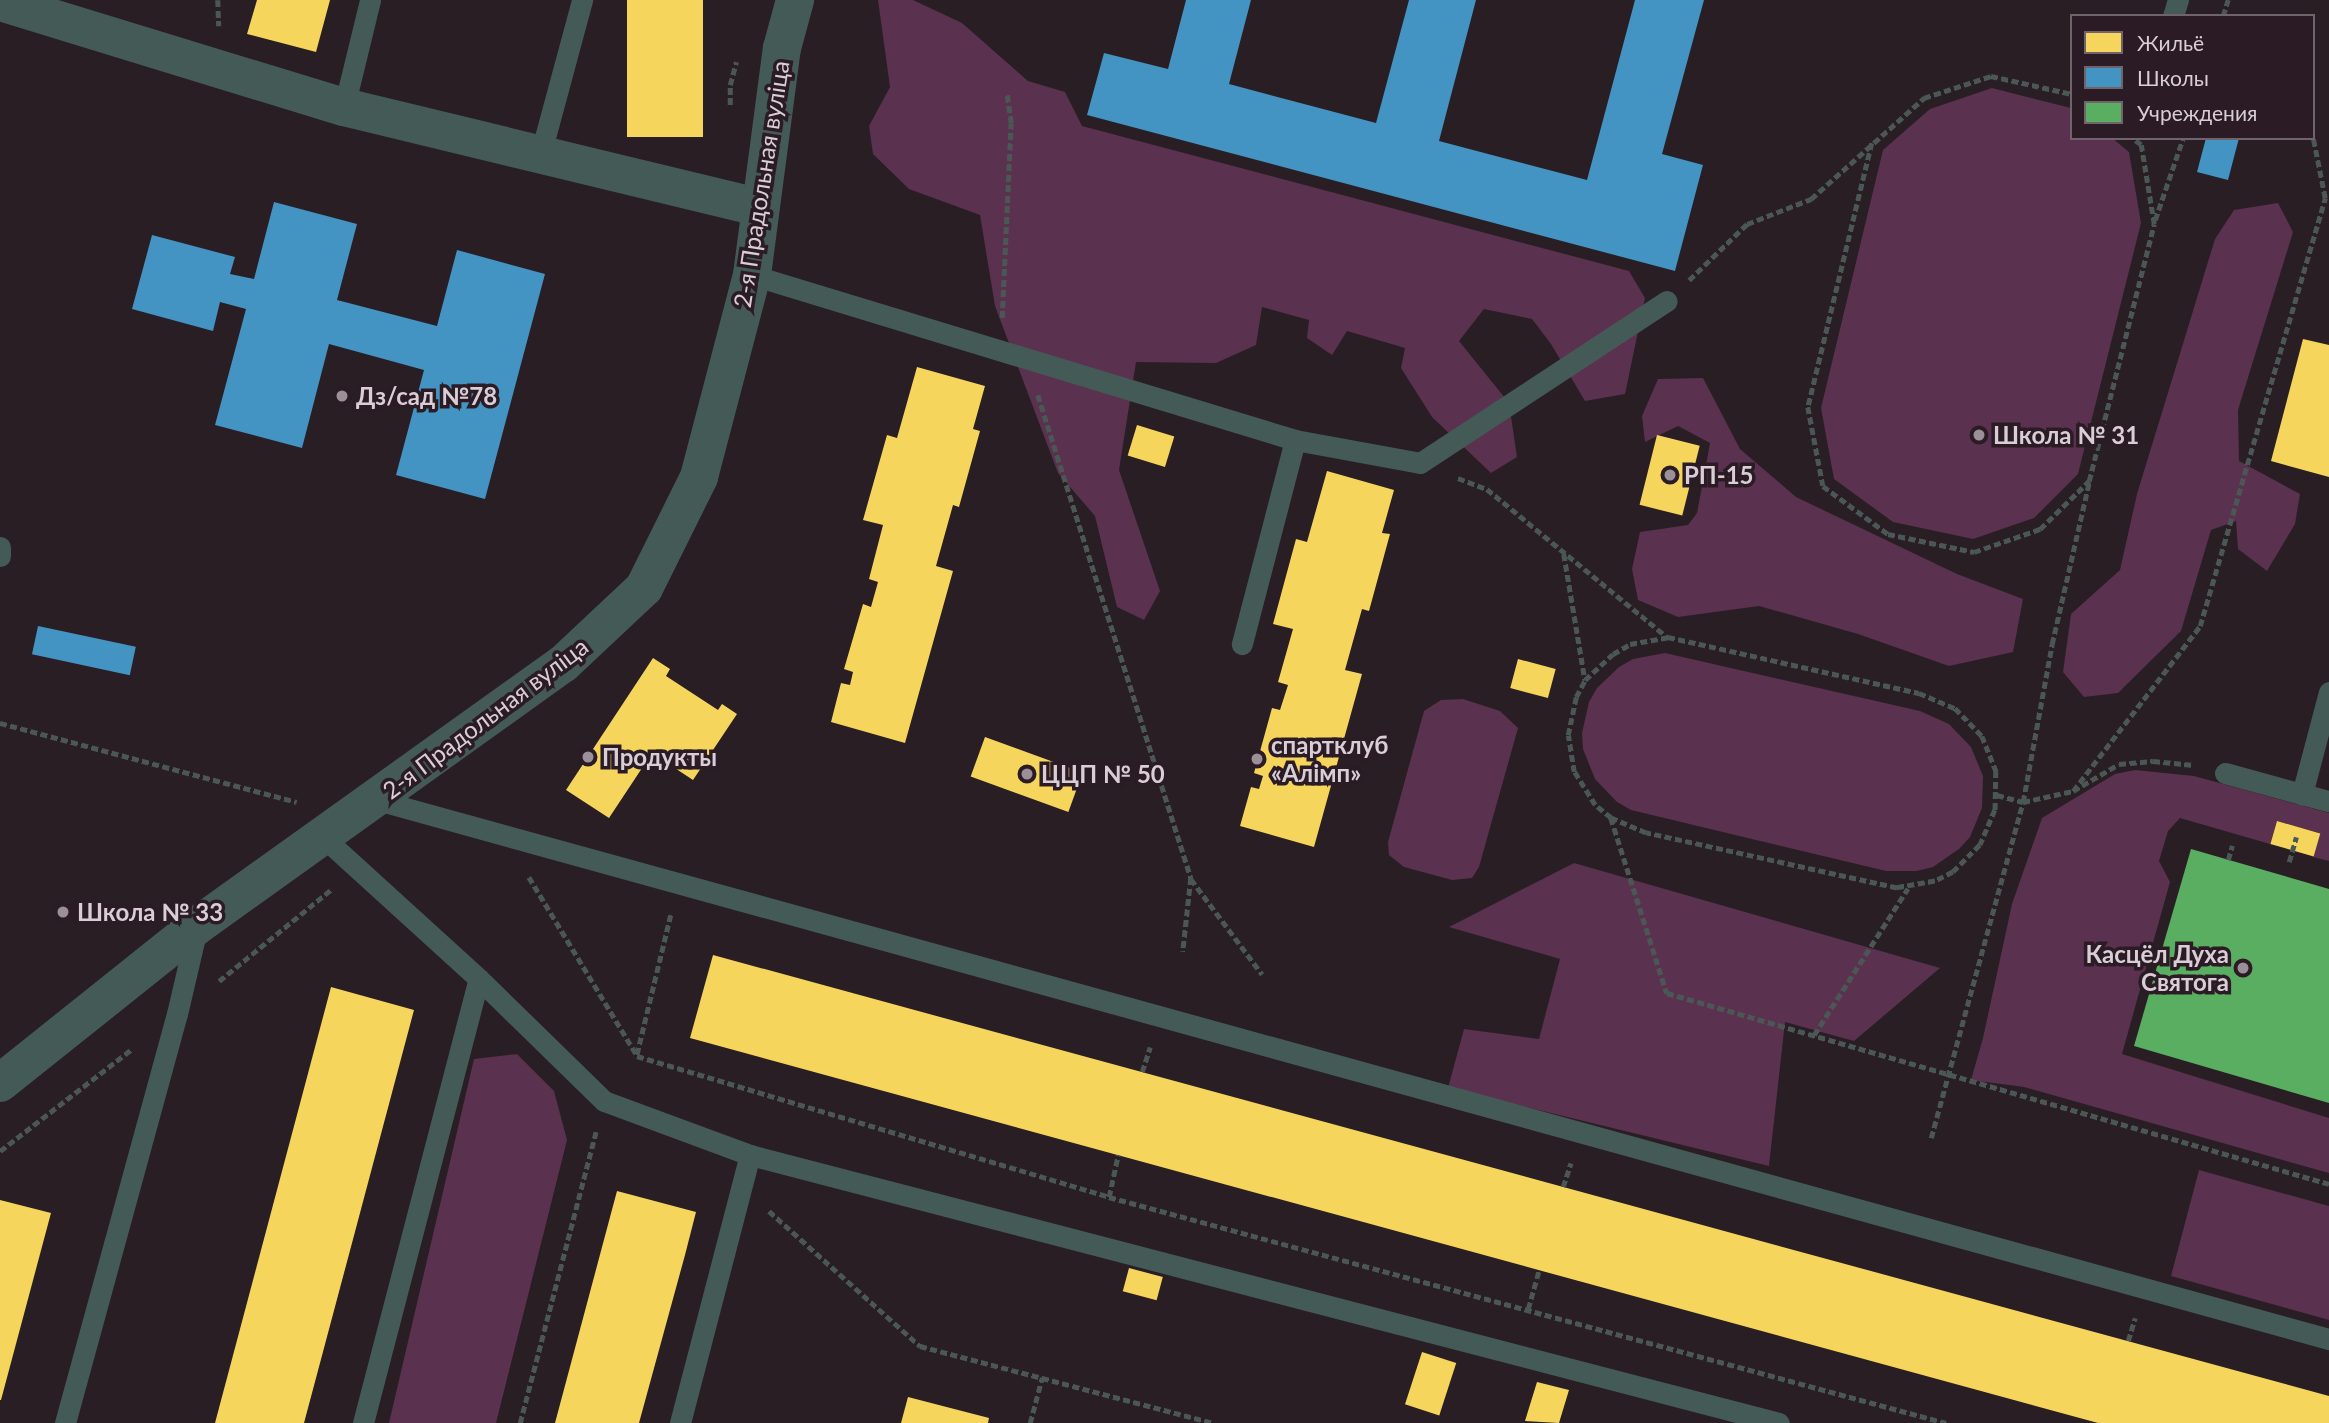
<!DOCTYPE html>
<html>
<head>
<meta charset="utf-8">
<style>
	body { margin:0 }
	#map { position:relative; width:2329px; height:1423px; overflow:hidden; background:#281e24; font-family:Lato,sans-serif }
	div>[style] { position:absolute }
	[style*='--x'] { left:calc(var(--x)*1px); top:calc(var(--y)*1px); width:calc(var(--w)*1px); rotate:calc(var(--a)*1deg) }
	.green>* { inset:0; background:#5a314e }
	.homes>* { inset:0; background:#f6d55c; transform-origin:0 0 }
	.schools>* { inset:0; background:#4393c3; transform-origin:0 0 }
	.public>* { inset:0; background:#5aae61 }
	.path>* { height:4.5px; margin-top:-2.25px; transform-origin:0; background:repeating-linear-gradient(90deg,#4a5755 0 7px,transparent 0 10.5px) }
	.service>* { height:21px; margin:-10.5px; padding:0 10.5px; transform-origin:10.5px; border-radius:10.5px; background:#445a57 }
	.minor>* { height:38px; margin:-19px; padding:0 19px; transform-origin:19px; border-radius:19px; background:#445a57 }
	.dots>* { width:19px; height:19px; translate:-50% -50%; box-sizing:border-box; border:4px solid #2b1b25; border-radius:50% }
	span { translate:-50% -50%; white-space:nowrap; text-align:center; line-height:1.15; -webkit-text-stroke:7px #2b1b25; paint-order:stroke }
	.street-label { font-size:24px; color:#d9ced5 }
	.poi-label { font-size:24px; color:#d9ced5; font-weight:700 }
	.left { translate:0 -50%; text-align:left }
	.right { translate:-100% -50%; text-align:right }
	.legend { position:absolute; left:2070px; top:14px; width:245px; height:126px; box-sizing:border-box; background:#2b1b25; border:2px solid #71636b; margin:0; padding:9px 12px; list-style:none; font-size:21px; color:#d9ced5 }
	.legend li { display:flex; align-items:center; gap:14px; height:35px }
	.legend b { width:35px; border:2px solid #71636b }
</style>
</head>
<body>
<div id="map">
	<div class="green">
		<i style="clip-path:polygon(878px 0,913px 0,962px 23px,1028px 81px,1065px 92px,1082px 126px,1629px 271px,1645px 298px,1625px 394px,1585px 401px,1551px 344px,1532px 319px,1484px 309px,1459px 341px,1509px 403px,1517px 457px,1491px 473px,1432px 417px,1401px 368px,1405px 348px,1347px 331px,1332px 355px,1307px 338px,1309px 320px,1262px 307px,1256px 345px,1216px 363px,1136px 362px,1119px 470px,1160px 591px,1144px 620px,1117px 607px,1095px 516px,1058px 473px,995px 306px,980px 215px,909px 189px,873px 154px,869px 126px,890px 87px)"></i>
		<i style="clip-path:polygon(1992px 88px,2071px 108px,2072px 138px,2112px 138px,2129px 152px,2141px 223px,2078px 474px,2034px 518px,1973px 539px,1893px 522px,1834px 479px,1821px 408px,1883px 150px,1930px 109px)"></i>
		<i style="clip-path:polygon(2278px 203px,2293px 232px,2238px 410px,2239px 461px,2300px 494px,2295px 524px,2267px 571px,2238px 549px,2236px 521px,2211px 530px,2181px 631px,2118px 693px,2084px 697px,2063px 672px,2071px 614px,2120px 570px,2137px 494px,2215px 239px,2234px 210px)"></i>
		<i style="clip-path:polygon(1703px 378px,1740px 449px,1796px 497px,1957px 574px,2023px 599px,2013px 652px,1949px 666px,1858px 634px,1759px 606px,1678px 617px,1638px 600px,1632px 569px,1640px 532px,1688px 525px,1697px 513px,1710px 443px,1678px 426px,1645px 442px,1642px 416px,1658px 379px)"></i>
		<i style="clip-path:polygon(1665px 653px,1920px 711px,1949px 724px,1971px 747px,1983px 776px,1982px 808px,1970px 837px,1959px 849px,1933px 867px,1917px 871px,1886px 871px,1631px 810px,1617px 802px,1595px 779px,1583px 749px,1582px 733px,1589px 702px,1597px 688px,1619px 667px,1633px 659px)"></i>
		<i style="clip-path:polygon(1463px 699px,1500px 711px,1518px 728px,1479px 867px,1472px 878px,1452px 880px,1404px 867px,1389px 855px,1388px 842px,1424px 711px,1441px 700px)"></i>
		<i style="clip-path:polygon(2135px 770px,2194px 776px,2329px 813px,2329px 861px,2313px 857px,2319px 833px,2277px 821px,2270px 844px,2180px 818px,2168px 831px,2159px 861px,2170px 882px,2122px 1054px,2329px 1118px,2329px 1173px,2024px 1087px,1971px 1080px,1983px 1038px,2012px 904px,2042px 818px,2115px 774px)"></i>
		<i style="clip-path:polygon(1574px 863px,1940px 968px,1854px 1041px,1785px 1022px,1769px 1166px,1448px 1088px,1464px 1029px,1539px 1039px,1560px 959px,1449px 927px)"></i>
		<i style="clip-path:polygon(517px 1054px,554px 1091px,567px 1140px,496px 1423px,389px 1423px,474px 1059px)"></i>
		<i style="clip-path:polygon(2199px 1170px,2329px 1206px,2329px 1320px,2171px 1276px)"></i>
	</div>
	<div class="homes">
		<i style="clip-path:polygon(257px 0,330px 0,316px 52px,247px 34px)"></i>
		<i style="left:627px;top:0;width:76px;height:137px"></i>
		<i style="clip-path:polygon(2303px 339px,2329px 345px,2329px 477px,2271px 461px)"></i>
		<i style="clip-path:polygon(917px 367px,985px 386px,973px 429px,980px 431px,959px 507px,953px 505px,936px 566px,953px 571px,905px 743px,831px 722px,841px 683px,850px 685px,853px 672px,844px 669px,863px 604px,871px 607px,878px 582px,869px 579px,883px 525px,863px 520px,887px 435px,897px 438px)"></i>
		<i style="left:1137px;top:425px;width:39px;height:32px;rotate:17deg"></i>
		<i style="left:1657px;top:435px;width:44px;height:72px;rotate:14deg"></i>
		<i style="clip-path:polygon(1327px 471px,1394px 490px,1382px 533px,1390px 534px,1369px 611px,1362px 609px,1345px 670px,1362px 674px,1314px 847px,1240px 826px,1251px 787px,1259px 789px,1263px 776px,1254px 773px,1272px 708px,1280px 710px,1288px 685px,1278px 682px,1293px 629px,1273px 624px,1296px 539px,1307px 542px)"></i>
		<i style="clip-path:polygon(653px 658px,670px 669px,666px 676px,718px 710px,722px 704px,737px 714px,693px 780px,652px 753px,609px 818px,566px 790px)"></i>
		<i style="left:1518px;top:659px;width:39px;height:30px;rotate:15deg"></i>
		<i style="left:985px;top:737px;width:104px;height:42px;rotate:20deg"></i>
		<i style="left:2277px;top:821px;width:45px;height:24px;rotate:16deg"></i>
		<i style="clip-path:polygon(713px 955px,2329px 1396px,2329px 1423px,2098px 1423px,690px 1038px)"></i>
		<i style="clip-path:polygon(331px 987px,414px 1010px,356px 1228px,304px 1423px,215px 1423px)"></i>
		<i style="clip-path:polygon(617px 1191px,696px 1212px,685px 1255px,639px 1423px,555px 1423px)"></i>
		<i style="clip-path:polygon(0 1200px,51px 1213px,1px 1400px,0 1400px)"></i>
		<i style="left:1129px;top:1268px;width:35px;height:24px;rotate:15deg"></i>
		<i style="left:1422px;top:1352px;width:36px;height:55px;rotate:18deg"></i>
		<i style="clip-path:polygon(1537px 1382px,1569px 1390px,1559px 1423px,1525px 1421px)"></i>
		<i style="clip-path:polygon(908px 1397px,989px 1418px,988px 1423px,901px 1423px)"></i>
	</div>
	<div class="schools">
		<i style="clip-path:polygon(1186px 0,1251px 0,1229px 84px,1376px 123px,1409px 0,1476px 0,1439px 141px,1587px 180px,1635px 0,1704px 0,1662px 154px,1703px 165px,1675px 271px,1087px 115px,1104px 53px,1168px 69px)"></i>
		<i style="clip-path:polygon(2206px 138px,2239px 138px,2228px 180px,2197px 172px)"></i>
		<i style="clip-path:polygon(274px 202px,357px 224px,337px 300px,437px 326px,457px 250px,545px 274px,485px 499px,396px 475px,424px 370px,329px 344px,302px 448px,215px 425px,246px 309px,220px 302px,213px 331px,132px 309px,152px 235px,235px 257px,230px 274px,254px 279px)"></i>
		<i style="left:38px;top:626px;width:100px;height:29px;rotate:12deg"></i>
	</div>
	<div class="public">
		<i style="clip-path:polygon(2191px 849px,2329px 889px,2329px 1103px,2134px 1046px)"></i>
	</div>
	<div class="path">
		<i style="--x:218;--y:0;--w:26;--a:88"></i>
		<i style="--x:2223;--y:16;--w:17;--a:-73"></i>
		<i style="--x:730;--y:105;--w:20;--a:-90"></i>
		<i style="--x:730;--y:85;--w:24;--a:-75"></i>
		<i style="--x:1872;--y:143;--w:272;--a:103.6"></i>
		<i style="--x:1808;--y:407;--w:80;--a:79.2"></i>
		<i style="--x:1823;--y:486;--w:81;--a:36.4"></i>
		<i style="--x:1888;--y:534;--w:88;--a:11.8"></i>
		<i style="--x:1974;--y:552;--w:70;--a:-19.2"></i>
		<i style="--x:2040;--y:529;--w:69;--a:-44.4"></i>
		<i style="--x:2089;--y:481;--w:265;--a:-75.8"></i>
		<i style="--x:2154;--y:224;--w:80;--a:-99.3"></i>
		<i style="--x:2141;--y:145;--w:11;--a:-142"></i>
		<i style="--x:2155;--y:220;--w:87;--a:-71.1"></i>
		<i style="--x:1689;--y:280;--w:81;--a:-44"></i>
		<i style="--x:1747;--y:224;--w:69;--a:-21.3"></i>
		<i style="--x:1811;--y:199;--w:152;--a:-41.8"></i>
		<i style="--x:1924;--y:98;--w:71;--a:-18.2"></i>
		<i style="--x:1991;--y:76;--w:83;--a:12.5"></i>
		<i style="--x:1002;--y:318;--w:195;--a:-87.4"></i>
		<i style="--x:1011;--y:123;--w:29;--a:-98"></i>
		<i style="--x:1038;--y:395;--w:507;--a:72.42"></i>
		<i style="--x:1191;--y:878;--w:74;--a:96.2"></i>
		<i style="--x:1458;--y:478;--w:31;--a:21"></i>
		<i style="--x:1487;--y:489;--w:233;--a:39.4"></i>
		<i style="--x:1564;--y:554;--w:128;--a:80.5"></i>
		<i style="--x:1668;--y:637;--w:257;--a:12.6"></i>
		<i style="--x:1919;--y:693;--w:39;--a:23"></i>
		<i style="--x:1955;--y:708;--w:39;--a:46"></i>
		<i style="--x:1982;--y:736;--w:38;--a:68"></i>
		<i style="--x:1996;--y:771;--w:39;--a:91"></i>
		<i style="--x:1995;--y:810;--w:38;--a:113"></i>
		<i style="--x:1980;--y:845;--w:38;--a:135"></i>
		<i style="--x:1953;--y:872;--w:20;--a:153"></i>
		<i style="--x:1935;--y:881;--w:39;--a:170"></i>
		<i style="--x:1897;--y:888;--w:257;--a:-167.6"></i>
		<i style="--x:1646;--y:833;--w:38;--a:-157"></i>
		<i style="--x:1611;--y:818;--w:21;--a:-141"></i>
		<i style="--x:1595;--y:805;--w:39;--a:-122"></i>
		<i style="--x:1574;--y:772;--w:37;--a:-99"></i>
		<i style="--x:1568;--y:735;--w:39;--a:-78"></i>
		<i style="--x:1576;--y:697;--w:19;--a:-62"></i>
		<i style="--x:1585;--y:680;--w:38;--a:-43"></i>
		<i style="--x:1613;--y:654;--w:20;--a:-30"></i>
		<i style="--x:1630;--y:644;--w:39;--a:-10"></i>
		<i style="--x:0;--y:723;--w:307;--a:14.9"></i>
		<i style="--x:2073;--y:791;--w:208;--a:-52.4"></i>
		<i style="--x:2200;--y:626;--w:446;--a:-73.7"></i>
		<i style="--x:2325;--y:198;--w:61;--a:-101.3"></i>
		<i style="--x:1997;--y:795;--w:27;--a:15"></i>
		<i style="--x:2023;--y:802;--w:161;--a:-79.6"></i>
		<i style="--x:2052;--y:644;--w:166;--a:-77.1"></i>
		<i style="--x:1611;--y:818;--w:184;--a:72.3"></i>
		<i style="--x:1667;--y:993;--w:689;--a:16.09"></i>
		<i style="--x:2228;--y:860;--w:15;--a:-74"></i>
		<i style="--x:2289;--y:862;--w:26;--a:-74"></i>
		<i style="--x:529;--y:877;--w:208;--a:58.8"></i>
		<i style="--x:1191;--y:879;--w:119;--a:53.2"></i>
		<i style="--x:671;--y:915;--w:145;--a:103.6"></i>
		<i style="--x:637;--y:1056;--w:493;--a:16.6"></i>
		<i style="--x:1109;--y:1197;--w:867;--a:15.11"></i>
		<i style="--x:219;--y:981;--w:146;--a:-39.2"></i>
		<i style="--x:1814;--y:1035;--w:174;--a:-57.4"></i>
		<i style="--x:1142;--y:1072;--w:26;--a:-72"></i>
		<i style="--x:1931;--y:1138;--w:348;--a:-74.7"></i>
		<i style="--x:2023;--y:802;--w:51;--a:-12.4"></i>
		<i style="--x:2073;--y:791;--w:53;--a:-30.4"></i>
		<i style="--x:2119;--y:764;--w:34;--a:-5"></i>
		<i style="--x:2153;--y:761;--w:41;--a:5.6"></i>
		<i style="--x:0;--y:1151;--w:167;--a:-37.7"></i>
		<i style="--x:1563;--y:1187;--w:25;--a:-72"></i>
		<i style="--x:1109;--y:1197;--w:43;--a:-77.9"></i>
		<i style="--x:769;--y:1211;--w:203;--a:41.8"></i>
		<i style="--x:920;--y:1346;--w:303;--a:14.7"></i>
		<i style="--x:1528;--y:1309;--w:41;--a:-74.2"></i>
		<i style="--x:2128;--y:1341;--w:24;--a:-73"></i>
		<i style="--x:520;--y:1423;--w:301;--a:-75.4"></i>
		<i style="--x:1030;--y:1423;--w:47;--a:-75.1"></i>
	</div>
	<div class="service">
		<i style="--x:2173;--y:16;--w:17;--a:-73"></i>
		<i style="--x:344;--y:107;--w:110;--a:-76.3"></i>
		<i style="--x:540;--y:156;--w:162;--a:-74.9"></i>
		<i style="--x:752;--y:275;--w:568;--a:16.9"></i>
		<i style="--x:1295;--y:440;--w:211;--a:104.6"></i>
		<i style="--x:1295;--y:440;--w:127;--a:10.4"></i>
		<i style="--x:1420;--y:463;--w:295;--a:-33.3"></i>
		<i style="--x:0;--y:547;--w:9;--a:90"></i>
		<i style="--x:2329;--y:692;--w:106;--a:104.8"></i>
		<i style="--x:2302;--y:794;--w:28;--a:15"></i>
		<i style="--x:2225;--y:773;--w:80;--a:15.3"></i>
		<i style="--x:377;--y:800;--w:2025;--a:15.44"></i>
		<i style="--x:323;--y:837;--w:211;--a:42.3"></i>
		<i style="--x:479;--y:979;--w:175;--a:44.3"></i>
		<i style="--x:604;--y:1101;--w:156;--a:20.3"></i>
		<i style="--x:750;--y:1155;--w:1063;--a:14.6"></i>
		<i style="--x:65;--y:1423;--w:424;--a:-74.7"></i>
		<i style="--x:177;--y:1014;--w:88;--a:-76.9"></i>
		<i style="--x:363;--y:1423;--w:459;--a:-75.4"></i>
		<i style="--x:680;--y:1423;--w:277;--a:-75.4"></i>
	</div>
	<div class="minor">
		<i style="--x:0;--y:2;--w:360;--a:17"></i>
		<i style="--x:344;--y:107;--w:428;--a:13.6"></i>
		<i style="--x:0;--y:1083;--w:253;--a:-38.6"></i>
		<i style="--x:198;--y:925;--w:449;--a:-35.6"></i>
		<i style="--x:563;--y:664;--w:111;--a:-43.2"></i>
		<i style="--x:644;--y:588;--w:124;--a:-63.6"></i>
		<i style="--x:699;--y:477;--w:209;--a:-75.3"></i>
		<i style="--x:752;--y:275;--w:229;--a:-82.5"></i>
		<i style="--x:782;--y:48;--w:50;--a:-74.8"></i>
	</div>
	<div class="dots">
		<i style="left:342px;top:396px;background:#9b9097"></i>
		<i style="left:1979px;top:435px;background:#9b9097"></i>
		<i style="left:1670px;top:475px;background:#9b9097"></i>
		<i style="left:588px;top:757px;background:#9b9097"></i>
		<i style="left:1257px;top:759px;background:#9b9097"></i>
		<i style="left:1027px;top:774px;background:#9b9097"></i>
		<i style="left:63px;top:912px;background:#9b9097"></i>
		<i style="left:2243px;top:968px;background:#9b9097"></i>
	</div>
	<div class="street-label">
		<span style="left:761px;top:184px;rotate:-81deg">2-я Прадольная вуліца</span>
		<span style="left:485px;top:718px;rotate:-37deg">2-я Прадольная вуліца</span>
	</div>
	<div class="poi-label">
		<span class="left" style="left:356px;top:396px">Дз/сад №78</span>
		<span class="left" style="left:1993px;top:435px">Школа № 31</span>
		<span class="left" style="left:1684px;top:475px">РП-15</span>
		<span class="left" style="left:1271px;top:759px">спартклуб<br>«Алімп»</span>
		<span class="left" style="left:602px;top:757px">Продукты</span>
		<span class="left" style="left:1041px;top:774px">ЦЦП № 50</span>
		<span class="left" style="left:77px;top:912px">Школа № 33</span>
		<span class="right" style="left:2229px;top:968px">Касцёл Духа<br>Святога</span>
	</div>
	<ul class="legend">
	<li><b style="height:19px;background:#f6d55c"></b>Жильё</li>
	<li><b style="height:19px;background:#4393c3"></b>Школы</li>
	<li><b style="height:19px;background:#5aae61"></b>Учреждения</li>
	</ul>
</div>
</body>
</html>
